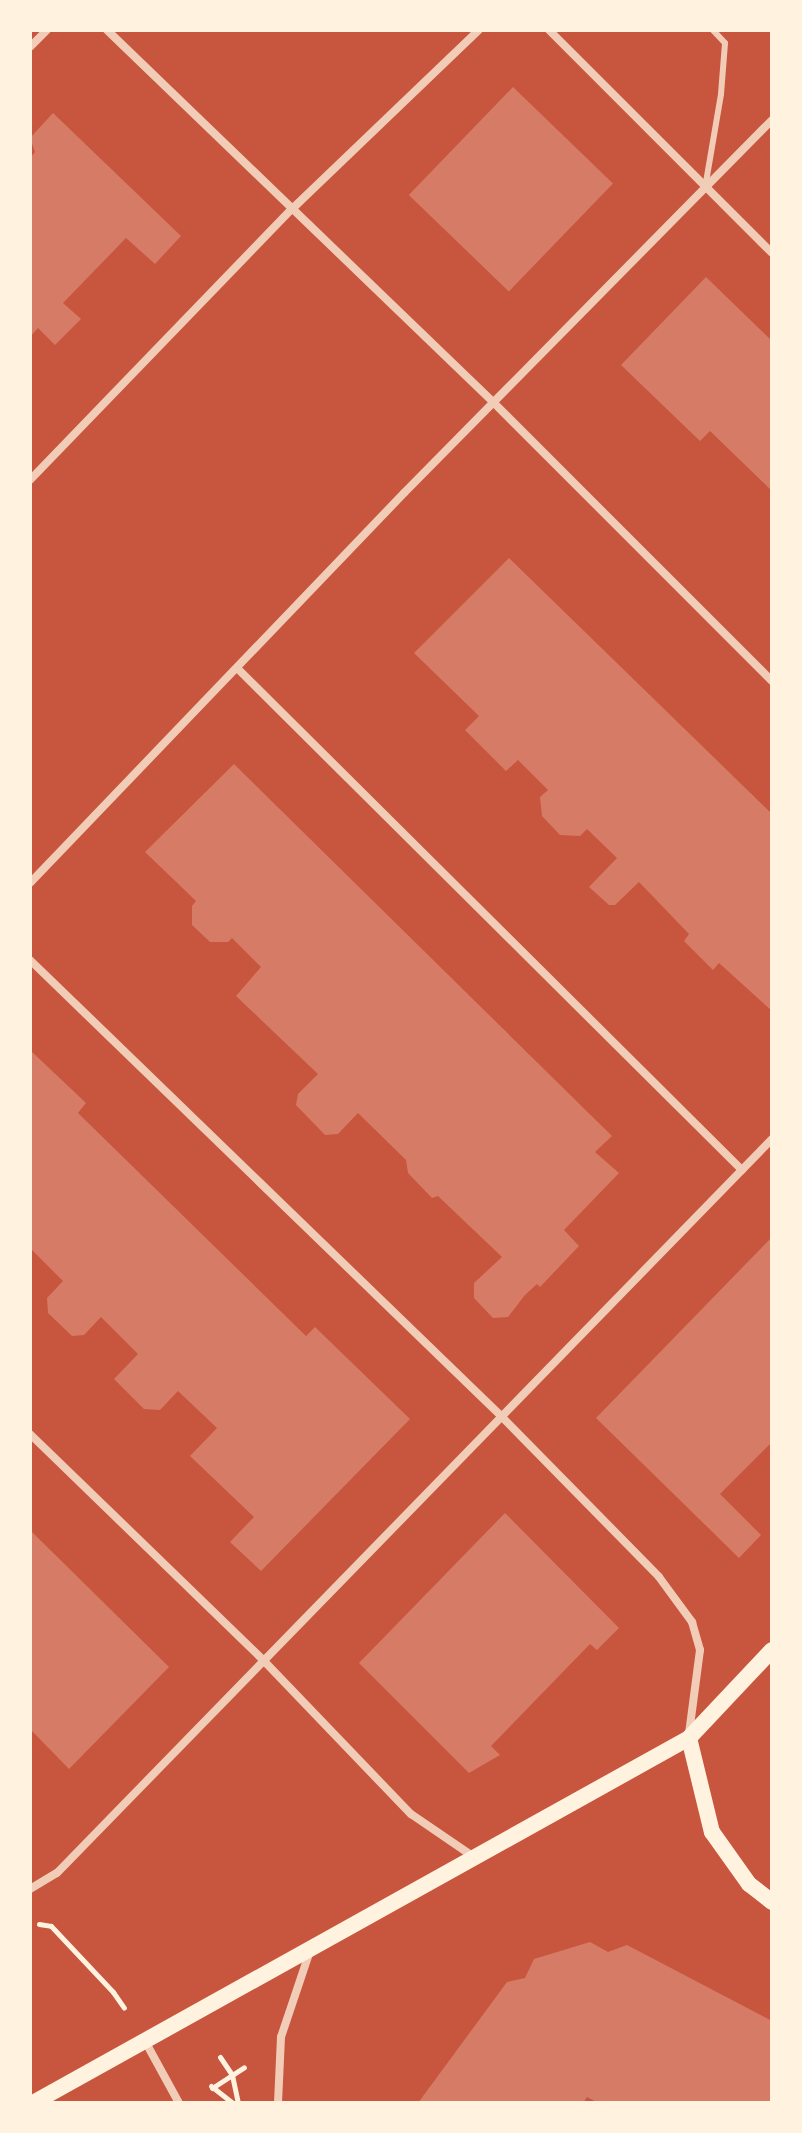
<!DOCTYPE html>
<html>
<head>
<meta charset="utf-8">
<style>
	body { margin:0 }
	#map { position:relative; width:802px; height:2133px; overflow:hidden; background:#c8553d; font-family:Rubik,sans-serif }
	div>[style] { position:absolute }
	[style*='--x'] { left:calc(var(--x)*1px); top:calc(var(--y)*1px); width:calc(var(--w)*1px); rotate:calc(var(--a)*1deg) }
	.building>* { inset:0; background:#d67c66; transform-origin:0 0 }
	.path>* { height:5px; margin:-2.5px; padding:0 2.5px; transform-origin:2.5px; border-radius:2.5px; background:#fff3e0 }
	.service>* { height:6px; margin:-3px; padding:0 3px; transform-origin:3px; border-radius:3px; background:#f1ccb7 }
	.minor>* { height:8px; margin:-4px; padding:0 4px; transform-origin:4px; border-radius:4px; background:#f1ccb7 }
	.secondary>* { height:16px; margin:-8px; padding:0 8px; transform-origin:8px; border-radius:8px; background:#fff3e0 }
	span { translate:-50% -50%; white-space:nowrap; text-align:center; line-height:1.15; -webkit-text-stroke:6px #fff3e0; paint-order:stroke }
	.frame { position:absolute; inset:0; border:32px solid #fff3e0; pointer-events:none }
</style>
</head>
<body>
<div id="map">
	<div class="building">
		<i style="left:513px;top:87px;width:139px;height:150px;rotate:44deg"></i>
		<i style="clip-path:polygon(53px 113px,181px 236px,155px 264px,126px 238px,63px 303px,81px 319px,55px 345px,38px 328px,30px 337px,30px 158px,35px 152px,30px 138px)"></i>
		<i style="clip-path:polygon(706px 277px,772px 341px,772px 491px,710px 431px,700px 441px,621px 365px)"></i>
		<i style="clip-path:polygon(509px 558px,772px 814px,772px 1011px,719px 963px,713px 970px,684px 941px,689px 934px,639px 882px,615px 905px,609px 905px,589px 887px,617px 858px,587px 829px,580px 836px,560px 835px,542px 816px,540px 797px,548px 790px,518px 760px,506px 771px,465px 730px,479px 716px,414px 653px)"></i>
		<i style="clip-path:polygon(234px 764px,612px 1136px,595px 1152px,619px 1173px,564px 1230px,579px 1246px,540px 1287px,537px 1284px,525px 1295px,508px 1317px,493px 1318px,474px 1298px,474px 1283px,502px 1257px,438px 1196px,432px 1198px,408px 1173px,406px 1160px,358px 1113px,338px 1134px,325px 1135px,296px 1105px,298px 1094px,318px 1074px,236px 996px,261px 967px,232px 938px,228px 942px,210px 942px,192px 925px,192px 906px,196px 901px,145px 852px)"></i>
		<i style="clip-path:polygon(30px 1050px,86px 1103px,78px 1113px,306px 1336px,315px 1327px,410px 1419px,261px 1571px,230px 1542px,254px 1517px,190px 1456px,217px 1428px,178px 1391px,160px 1410px,144px 1409px,114px 1379px,138px 1354px,101px 1317px,84px 1335px,72px 1336px,48px 1313px,47px 1298px,63px 1281px,30px 1248px)"></i>
		<i style="clip-path:polygon(772px 1237px,772px 1442px,720px 1494px,761px 1535px,739px 1558px,596px 1418px)"></i>
		<i style="clip-path:polygon(505px 1513px,619px 1628px,597px 1650px,590px 1644px,491px 1746px,500px 1755px,469px 1773px,359px 1663px)"></i>
		<i style="clip-path:polygon(30px 1530px,169px 1667px,69px 1769px,30px 1729px)"></i>
		<i style="clip-path:polygon(590px 1942px,608px 1952px,627px 1945px,772px 2021px,772px 2103px,598px 2103px,587px 2097px,583px 2103px,418px 2103px,507px 1982px,525px 1978px,534px 1959px)"></i>
	</div>
	<div class="path">
		<i style="--x:39;--y:1924;--w:12;--a:9"></i>
		<i style="--x:51;--y:1926;--w:91;--a:46.8"></i>
		<i style="--x:113;--y:1992;--w:19;--a:55"></i>
		<i style="--x:220;--y:2057;--w:22;--a:56"></i>
		<i style="--x:232;--y:2075;--w:29;--a:78"></i>
		<i style="--x:211;--y:2086;--w:28;--a:38"></i>
		<i style="--x:212;--y:2088;--w:38;--a:-33"></i>
	</div>
	<div class="service">
		<i style="--x:705;--y:188;--w:95;--a:-80.3"></i>
		<i style="--x:721;--y:94;--w:51;--a:-85.5"></i>
		<i style="--x:725;--y:43;--w:18;--a:-133"></i>
	</div>
	<div class="minor">
		<i style="--x:107;--y:30;--w:536;--a:43.94"></i>
		<i style="--x:493;--y:402;--w:395;--a:45"></i>
		<i style="--x:549;--y:30;--w:315;--a:45"></i>
		<i style="--x:30;--y:47;--w:24;--a:-45"></i>
		<i style="--x:30;--y:480;--w:376;--a:-46"></i>
		<i style="--x:291;--y:210;--w:260;--a:-43.8"></i>
		<i style="--x:237;--y:668;--w:712;--a:44.83"></i>
		<i style="--x:30;--y:883;--w:540;--a:-46.2"></i>
		<i style="--x:404;--y:493;--w:524;--a:-45.39"></i>
		<i style="--x:30;--y:960;--w:657;--a:44.07"></i>
		<i style="--x:502;--y:1417;--w:224;--a:45.5"></i>
		<i style="--x:659;--y:1577;--w:56;--a:53.7"></i>
		<i style="--x:692;--y:1622;--w:29;--a:74"></i>
		<i style="--x:700;--y:1650;--w:84;--a:97.5"></i>
		<i style="--x:30;--y:1434;--w:327;--a:44.1"></i>
		<i style="--x:265;--y:1662;--w:211;--a:46.2"></i>
		<i style="--x:411;--y:1814;--w:76;--a:34.3"></i>
		<i style="--x:30;--y:1889;--w:31;--a:-31"></i>
		<i style="--x:57;--y:1873;--w:1025;--a:-45.75"></i>
		<i style="--x:145;--y:2041;--w:71;--a:61.3"></i>
		<i style="--x:278;--y:2103;--w:66;--a:-87.4"></i>
		<i style="--x:281;--y:2037;--w:91;--a:-71.4"></i>
	</div>
	<div class="secondary">
		<i style="--x:689;--y:1738;--w:97;--a:76.3"></i>
		<i style="--x:712;--y:1832;--w:64;--a:54.6"></i>
		<i style="--x:749;--y:1884;--w:29;--a:38"></i>
		<i style="--x:33;--y:2103;--w:751;--a:-29.09"></i>
		<i style="--x:689;--y:1738;--w:121;--a:-46.7"></i>
	</div>
	<div class="frame"></div>
</div>
</body>
</html>
